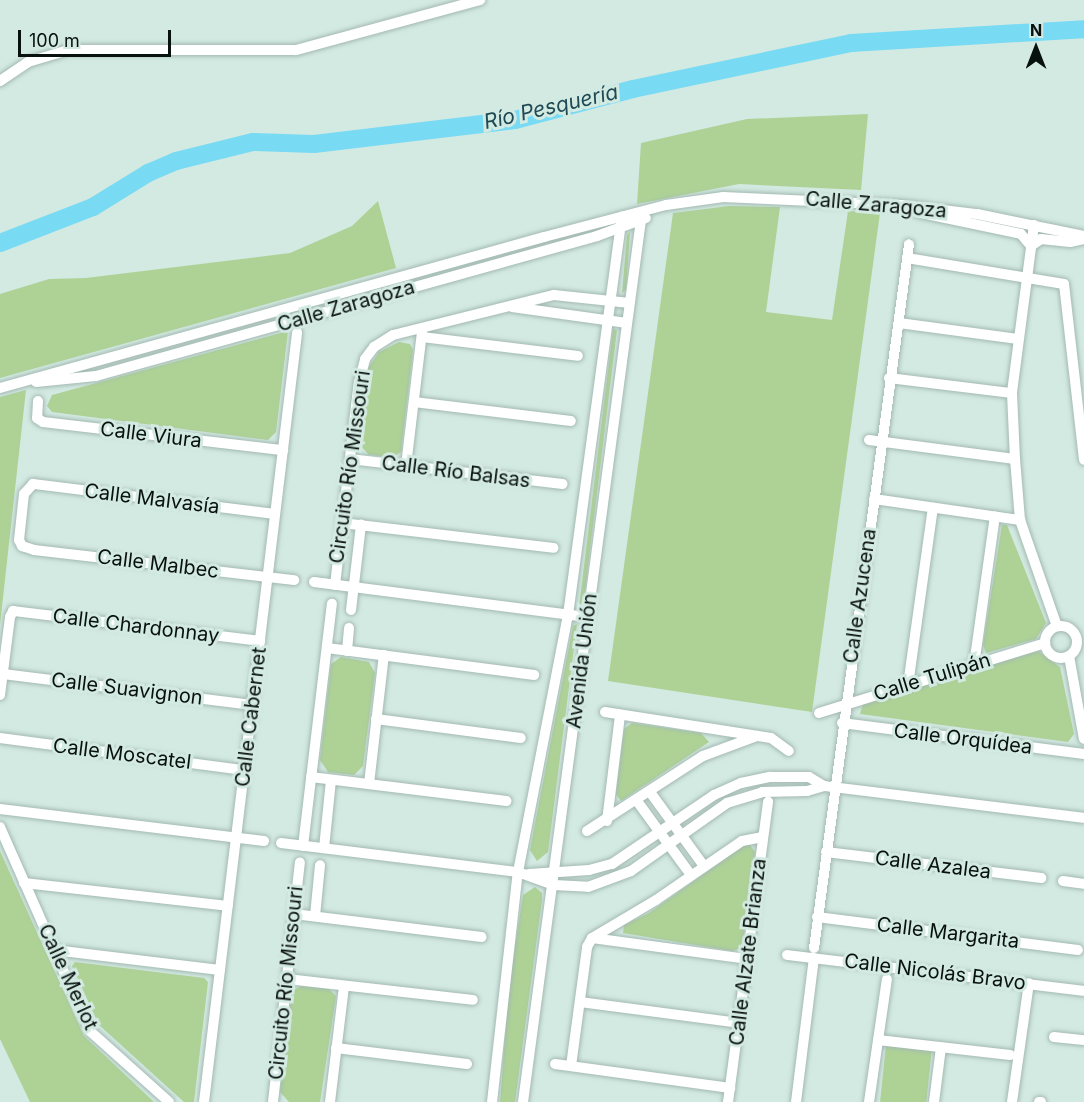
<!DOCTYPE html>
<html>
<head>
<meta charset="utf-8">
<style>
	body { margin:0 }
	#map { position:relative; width:1084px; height:1102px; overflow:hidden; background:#d3eae2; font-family:Inter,sans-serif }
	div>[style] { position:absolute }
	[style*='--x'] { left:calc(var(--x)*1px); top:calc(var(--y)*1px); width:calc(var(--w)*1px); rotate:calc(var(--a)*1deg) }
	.green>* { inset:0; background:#aed296; transform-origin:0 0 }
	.river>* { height:18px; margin:-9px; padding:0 9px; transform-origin:9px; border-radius:9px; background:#79daf3 }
	.roads { filter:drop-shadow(0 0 2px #a3b9b2) drop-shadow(0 0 2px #a3b9b2) }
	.minor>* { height:10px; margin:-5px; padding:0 5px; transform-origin:5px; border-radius:5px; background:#fff }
	.minor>.ring { margin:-5px; padding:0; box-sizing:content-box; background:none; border:10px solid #fff; border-radius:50% }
	span { translate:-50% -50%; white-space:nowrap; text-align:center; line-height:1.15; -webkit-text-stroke:6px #d3eae2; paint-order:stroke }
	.street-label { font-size:20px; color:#09110e }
	.water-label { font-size:21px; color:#1e4a55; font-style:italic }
	.north { position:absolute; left:1006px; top:18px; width:60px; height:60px; -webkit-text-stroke:4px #d3eae2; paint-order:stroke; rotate:0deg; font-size:16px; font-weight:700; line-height:24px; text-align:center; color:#09110e }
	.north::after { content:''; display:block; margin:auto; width:21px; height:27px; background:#09110e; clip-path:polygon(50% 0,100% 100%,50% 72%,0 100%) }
	.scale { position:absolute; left:18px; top:30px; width:153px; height:27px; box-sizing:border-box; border:3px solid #09110e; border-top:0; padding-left:8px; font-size:18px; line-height:21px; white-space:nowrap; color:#09110e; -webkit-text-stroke:4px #d3eae2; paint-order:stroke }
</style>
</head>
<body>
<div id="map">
	<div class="green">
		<i style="clip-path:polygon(868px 114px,861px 190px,739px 184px,637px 204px,641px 143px,747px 119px)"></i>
		<i style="clip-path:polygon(378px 201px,396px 268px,0 378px,0 294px,49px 279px,86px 278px,290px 253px,352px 226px)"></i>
		<i style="clip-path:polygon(729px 206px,780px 207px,766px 312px,832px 320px,848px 211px,880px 213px,812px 712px,608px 681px,673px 213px)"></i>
		<i style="clip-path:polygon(630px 232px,626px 290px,622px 293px,627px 235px)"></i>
		<i style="left:617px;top:330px;width:278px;height:4px;rotate:97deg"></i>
		<i style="clip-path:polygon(288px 331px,276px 432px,268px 440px,52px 412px,47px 406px,52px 395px)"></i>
		<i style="clip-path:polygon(399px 342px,410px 344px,413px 350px,401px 452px,393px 457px,369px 455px,361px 446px,367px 370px,379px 352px)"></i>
		<i style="clip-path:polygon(26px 390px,25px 399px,0 625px,0 397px)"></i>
		<i style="clip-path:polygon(1002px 525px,1007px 525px,1046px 623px,1036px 639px,986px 653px,983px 645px)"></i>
		<i style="clip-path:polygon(577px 624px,548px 852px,537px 861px,530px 850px,573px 626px)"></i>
		<i style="clip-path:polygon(1038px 651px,1060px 667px,1074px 734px,1068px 742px,860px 714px,863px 704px)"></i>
		<i style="clip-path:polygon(341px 657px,369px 662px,375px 673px,363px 766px,354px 775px,328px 772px,320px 760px,331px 664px)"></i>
		<i style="clip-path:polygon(632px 723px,701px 733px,709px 742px,621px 801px,616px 794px,624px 729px)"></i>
		<i style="clip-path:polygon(745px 845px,750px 845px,755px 852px,742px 948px,732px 951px,623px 933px,624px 925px,649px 913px)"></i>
		<i style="clip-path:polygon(0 851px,84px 1036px,154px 1102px,30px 1102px,0 1039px)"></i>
		<i style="clip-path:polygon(535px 887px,542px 893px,542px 900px,515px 1102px,500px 1102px,509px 986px,523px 895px)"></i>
		<i style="clip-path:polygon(75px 962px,204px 978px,208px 982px,194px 1102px,184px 1102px,99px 1025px,72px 966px)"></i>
		<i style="clip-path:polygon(301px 986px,329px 989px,336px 996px,320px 1102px,289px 1102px,280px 1092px,292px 991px)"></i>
		<i style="left:886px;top:1045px;width:46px;height:57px;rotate:6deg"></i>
	</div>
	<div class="river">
		<i style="--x:0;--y:243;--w:100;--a:-21.2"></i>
		<i style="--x:93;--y:207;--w:65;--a:-31.7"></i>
		<i style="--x:148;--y:173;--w:30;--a:-23"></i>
		<i style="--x:176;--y:161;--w:79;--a:-13.9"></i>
		<i style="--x:253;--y:142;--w:61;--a:1.9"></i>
		<i style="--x:314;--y:144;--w:202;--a:-6.8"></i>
		<i style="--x:515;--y:120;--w:122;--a:-14.7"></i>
		<i style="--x:633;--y:89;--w:223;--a:-11.9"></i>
		<i style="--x:851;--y:43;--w:233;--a:-3.4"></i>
	</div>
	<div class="roads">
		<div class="minor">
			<i style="--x:0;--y:81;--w:34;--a:-34"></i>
			<i style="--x:28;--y:62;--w:42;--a:-16.7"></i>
			<i style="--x:68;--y:50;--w:228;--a:0"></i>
			<i style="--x:296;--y:50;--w:191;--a:-15.2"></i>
			<i style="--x:917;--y:212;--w:106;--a:11.9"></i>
			<i style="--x:1021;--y:234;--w:16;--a:50"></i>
			<i style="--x:1034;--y:225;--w:169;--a:97.5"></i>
			<i style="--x:1012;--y:393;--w:66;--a:87.4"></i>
			<i style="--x:1015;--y:459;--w:61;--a:85.3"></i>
			<i style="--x:1020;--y:520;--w:112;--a:70.8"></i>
			<i style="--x:1031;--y:246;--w:12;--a:-35"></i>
			<i style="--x:1041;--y:239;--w:29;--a:6"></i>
			<i style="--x:1070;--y:242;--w:14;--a:-12"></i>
			<i style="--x:907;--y:258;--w:159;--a:9.4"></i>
			<i style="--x:1064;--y:284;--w:177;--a:83.5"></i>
			<i style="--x:512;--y:307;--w:116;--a:7.9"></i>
			<i style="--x:899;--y:323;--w:120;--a:7.7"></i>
			<i style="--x:422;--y:337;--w:157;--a:6.9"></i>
			<i style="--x:889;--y:378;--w:124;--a:7"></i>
			<i style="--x:36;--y:382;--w:60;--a:-5.7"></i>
			<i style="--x:96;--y:376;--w:520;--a:-15.61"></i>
			<i style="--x:597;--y:236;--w:52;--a:-20.2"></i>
			<i style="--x:0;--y:388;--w:565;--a:-15.51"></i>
			<i style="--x:544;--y:237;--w:126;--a:-14.7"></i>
			<i style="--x:666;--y:205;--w:58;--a:-8"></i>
			<i style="--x:723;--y:197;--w:178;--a:2.6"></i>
			<i style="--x:901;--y:205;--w:77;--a:6.8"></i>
			<i style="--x:977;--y:214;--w:109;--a:11.6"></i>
			<i style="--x:38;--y:401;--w:17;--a:93"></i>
			<i style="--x:37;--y:418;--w:7;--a:34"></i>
			<i style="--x:43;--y:422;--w:242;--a:6.7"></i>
			<i style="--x:414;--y:402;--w:158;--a:6.9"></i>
			<i style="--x:869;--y:440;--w:147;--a:7.4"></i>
			<i style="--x:350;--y:459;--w:214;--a:6.7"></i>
			<i style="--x:406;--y:466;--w:135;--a:-83.2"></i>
			<i style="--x:874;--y:499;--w:148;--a:8.2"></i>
			<i style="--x:275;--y:514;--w:244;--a:-172.9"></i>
			<i style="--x:33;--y:484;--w:13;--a:132"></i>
			<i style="--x:24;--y:494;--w:46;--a:96.2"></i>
			<i style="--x:19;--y:540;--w:7;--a:63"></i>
			<i style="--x:22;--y:546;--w:13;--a:18"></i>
			<i style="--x:34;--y:550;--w:262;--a:6.6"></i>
			<i style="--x:342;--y:523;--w:213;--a:6.7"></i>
			<i style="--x:314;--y:582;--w:275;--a:7.3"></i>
			<i style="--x:335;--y:585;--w:204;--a:-83.3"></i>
			<i style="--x:359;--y:382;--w:24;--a:-75"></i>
			<i style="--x:365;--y:359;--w:15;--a:-53"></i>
			<i style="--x:374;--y:347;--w:22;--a:-32"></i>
			<i style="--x:393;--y:335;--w:166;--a:-14"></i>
			<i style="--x:554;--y:295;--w:76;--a:6"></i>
			<i style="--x:351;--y:610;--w:86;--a:-83.3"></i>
			<i class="ring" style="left:1045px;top:626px;width:22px;height:22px"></i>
			<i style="--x:327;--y:648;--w:209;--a:7.4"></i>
			<i style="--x:347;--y:651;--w:23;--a:-85"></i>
			<i style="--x:1069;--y:656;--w:84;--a:79.8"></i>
			<i style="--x:974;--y:665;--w:150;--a:-82"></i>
			<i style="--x:3;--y:674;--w:251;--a:7.1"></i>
			<i style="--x:908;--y:685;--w:179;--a:-82"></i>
			<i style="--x:0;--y:695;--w:79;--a:-82.7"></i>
			<i style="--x:10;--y:617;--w:7;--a:-63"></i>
			<i style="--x:13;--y:611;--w:249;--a:6.9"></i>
			<i style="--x:605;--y:712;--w:168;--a:8.9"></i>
			<i style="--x:771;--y:738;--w:22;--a:36"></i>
			<i style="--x:819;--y:713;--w:237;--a:-17.2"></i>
			<i style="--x:376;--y:719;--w:146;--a:7.5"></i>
			<i style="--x:842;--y:723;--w:244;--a:7.3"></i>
			<i style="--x:0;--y:738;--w:246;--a:7.5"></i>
			<i style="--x:311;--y:777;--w:197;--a:7"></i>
			<i style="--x:369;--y:784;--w:130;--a:-83.4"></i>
			<i style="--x:650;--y:792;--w:92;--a:53.9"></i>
			<i style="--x:637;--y:801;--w:92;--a:53.9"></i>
			<i style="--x:0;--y:809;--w:266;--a:6.9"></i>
			<i style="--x:607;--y:821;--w:107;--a:-83"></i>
			<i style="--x:0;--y:827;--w:223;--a:66.2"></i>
			<i style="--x:90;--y:1031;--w:106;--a:41.9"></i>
			<i style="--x:587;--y:831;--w:138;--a:-32.9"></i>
			<i style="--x:703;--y:756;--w:58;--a:-20.3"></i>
			<i style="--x:281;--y:843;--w:239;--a:7"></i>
			<i style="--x:518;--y:872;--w:38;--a:20"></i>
			<i style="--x:554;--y:885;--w:34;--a:3"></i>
			<i style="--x:588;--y:887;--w:46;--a:-20.4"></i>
			<i style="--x:631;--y:871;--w:118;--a:-35.3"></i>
			<i style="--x:727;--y:803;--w:37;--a:-17"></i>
			<i style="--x:762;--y:792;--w:45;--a:-1.3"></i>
			<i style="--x:807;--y:791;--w:18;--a:-16"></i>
			<i style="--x:303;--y:846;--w:244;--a:-83.2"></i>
			<i style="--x:324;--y:848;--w:68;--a:-84.1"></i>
			<i style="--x:826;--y:852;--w:217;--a:6.9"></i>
			<i style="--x:529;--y:874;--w:60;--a:-3.8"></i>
			<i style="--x:589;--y:870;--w:24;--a:-15"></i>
			<i style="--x:612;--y:864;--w:123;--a:-34.1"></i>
			<i style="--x:714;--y:795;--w:30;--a:-24"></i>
			<i style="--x:741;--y:783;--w:30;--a:-12"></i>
			<i style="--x:770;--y:777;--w:39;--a:0"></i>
			<i style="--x:809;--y:777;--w:17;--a:31"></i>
			<i style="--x:824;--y:786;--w:262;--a:7"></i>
			<i style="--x:1063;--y:881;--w:21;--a:8"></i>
			<i style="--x:24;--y:883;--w:205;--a:6.4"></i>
			<i style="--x:294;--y:914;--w:189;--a:7"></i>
			<i style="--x:315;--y:916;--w:51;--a:-84.4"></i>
			<i style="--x:817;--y:917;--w:263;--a:7.2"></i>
			<i style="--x:592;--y:938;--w:156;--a:7.7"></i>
			<i style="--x:814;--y:948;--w:710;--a:-82.31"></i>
			<i style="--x:54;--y:950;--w:167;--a:6.9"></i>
			<i style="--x:787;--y:955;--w:299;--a:6.9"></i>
			<i style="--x:287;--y:979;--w:187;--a:6.4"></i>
			<i style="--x:580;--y:1002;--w:160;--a:7.5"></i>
			<i style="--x:1054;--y:1037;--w:30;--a:6"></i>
			<i style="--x:878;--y:1040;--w:133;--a:6.5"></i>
			<i style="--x:336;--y:1048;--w:132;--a:7"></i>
			<i style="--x:555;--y:1064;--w:177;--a:7.8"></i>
			<i style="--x:571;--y:1066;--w:120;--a:-82.3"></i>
			<i style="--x:587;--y:947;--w:10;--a:-61"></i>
			<i style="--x:592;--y:938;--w:74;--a:-30.7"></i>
			<i style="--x:656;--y:900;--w:104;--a:-34.5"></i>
			<i style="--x:742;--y:841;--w:21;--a:-11"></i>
			<i style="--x:204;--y:1102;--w:775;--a:-83.1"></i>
			<i style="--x:273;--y:1102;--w:241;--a:-83.6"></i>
			<i style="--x:330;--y:1102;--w:117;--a:-83.1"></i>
			<i style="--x:492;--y:1102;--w:231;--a:-83.6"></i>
			<i style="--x:518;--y:872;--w:262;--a:-79"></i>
			<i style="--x:568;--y:615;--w:402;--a:-82.3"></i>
			<i style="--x:523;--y:1102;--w:898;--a:-82.38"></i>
			<i style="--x:728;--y:1102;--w:303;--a:-82.4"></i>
			<i style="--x:796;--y:1102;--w:145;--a:-82.9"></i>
			<i style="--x:869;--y:1102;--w:124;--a:-81.7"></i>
			<i style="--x:934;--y:1102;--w:55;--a:-82.7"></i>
			<i style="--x:1012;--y:1102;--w:120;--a:-81.9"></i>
			<i style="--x:1039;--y:1102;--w:2;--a:0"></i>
		</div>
	</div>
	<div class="street-label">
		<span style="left:876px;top:205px;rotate:5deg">Calle Zaragoza</span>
		<span style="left:346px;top:306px;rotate:-16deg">Calle Zaragoza</span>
		<span style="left:151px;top:435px;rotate:7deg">Calle Viura</span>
		<span style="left:350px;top:467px;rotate:-82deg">Circuito Río Missouri</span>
		<span style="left:456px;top:472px;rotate:7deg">Calle Río Balsas</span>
		<span style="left:152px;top:499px;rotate:7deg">Calle Malvasía</span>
		<span style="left:158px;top:564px;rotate:7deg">Calle Malbec</span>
		<span style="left:860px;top:596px;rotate:-82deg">Calle Azucena</span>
		<span style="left:136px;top:626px;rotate:7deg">Calle Chardonnay</span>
		<span style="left:582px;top:661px;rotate:-83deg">Avenida Unión</span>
		<span style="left:932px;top:677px;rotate:-17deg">Calle Tulipán</span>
		<span style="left:127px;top:689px;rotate:7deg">Calle Suavignon</span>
		<span style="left:251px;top:717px;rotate:-83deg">Calle Cabernet</span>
		<span style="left:963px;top:739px;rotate:7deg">Calle Orquídea</span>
		<span style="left:122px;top:754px;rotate:7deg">Calle Moscatel</span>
		<span style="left:933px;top:865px;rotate:7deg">Calle Azalea</span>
		<span style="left:948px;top:933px;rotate:7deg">Calle Margarita</span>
		<span style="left:748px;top:952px;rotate:-83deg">Calle Alzate Brianza</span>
		<span style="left:935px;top:972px;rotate:7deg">Calle Nicolás Bravo</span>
		<span style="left:68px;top:977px;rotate:65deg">Calle Merlot</span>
		<span style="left:286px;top:983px;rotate:-84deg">Circuito Río Missouri</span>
	</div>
	<div class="water-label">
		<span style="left:551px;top:107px;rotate:-13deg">Río Pesquería</span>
	</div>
	<div class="north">N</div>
	<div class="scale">100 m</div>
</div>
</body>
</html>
